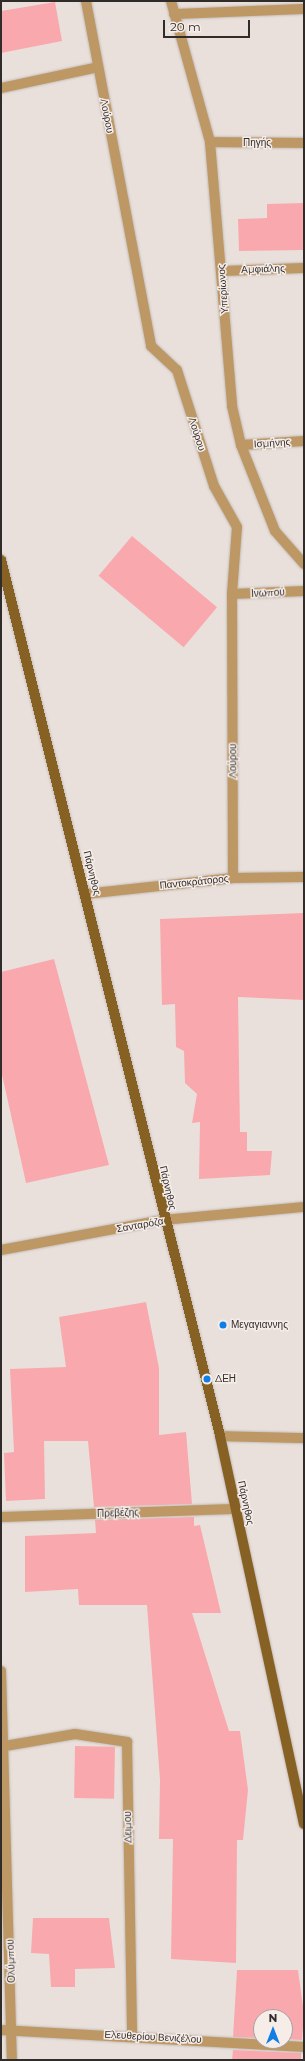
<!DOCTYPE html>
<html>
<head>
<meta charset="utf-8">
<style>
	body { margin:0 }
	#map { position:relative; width:305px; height:2061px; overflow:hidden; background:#e9e0db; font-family:Montserrat,sans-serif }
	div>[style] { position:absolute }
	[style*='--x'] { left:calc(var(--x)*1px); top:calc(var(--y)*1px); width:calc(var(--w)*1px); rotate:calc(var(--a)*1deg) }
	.building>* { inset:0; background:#f9a9ae; transform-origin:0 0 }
	.roads { filter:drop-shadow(0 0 1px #c4bcb8) drop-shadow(0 0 1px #c4bcb8) }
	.minor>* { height:10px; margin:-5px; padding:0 5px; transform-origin:5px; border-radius:5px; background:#bd9865 }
	.major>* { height:10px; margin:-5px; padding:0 5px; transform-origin:5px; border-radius:5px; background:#876023 }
	.dots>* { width:11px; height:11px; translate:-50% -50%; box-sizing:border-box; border:2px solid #f6ede9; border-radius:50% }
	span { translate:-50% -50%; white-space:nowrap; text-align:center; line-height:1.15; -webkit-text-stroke:3px #f6ede9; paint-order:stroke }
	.street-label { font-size:10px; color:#2f2c2a }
	.poi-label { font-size:10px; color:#2f2c2a }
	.left { translate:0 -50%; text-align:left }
	.frame { position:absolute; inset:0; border:2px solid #2f2c2a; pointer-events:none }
	.north { position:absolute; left:253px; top:2009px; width:40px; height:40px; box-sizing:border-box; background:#f6ede9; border:1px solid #a6a09d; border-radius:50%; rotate:0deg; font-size:11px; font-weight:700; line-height:16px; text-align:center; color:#2f2c2a }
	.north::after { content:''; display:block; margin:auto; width:14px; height:18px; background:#117ee5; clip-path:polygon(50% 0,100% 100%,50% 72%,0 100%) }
	.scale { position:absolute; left:163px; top:20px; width:87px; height:18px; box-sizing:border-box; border:2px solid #2f2c2a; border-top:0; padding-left:5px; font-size:12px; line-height:14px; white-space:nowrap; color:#2f2c2a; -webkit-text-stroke:3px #f6ede9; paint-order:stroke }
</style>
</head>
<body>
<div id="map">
	<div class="building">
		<i style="clip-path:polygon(55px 2px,62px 41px,1px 53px,1px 11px)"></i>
		<i style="clip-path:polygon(304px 203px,304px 250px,239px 251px,238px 219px,267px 218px,267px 204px)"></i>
		<i style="left:132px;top:536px;width:111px;height:52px;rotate:40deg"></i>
		<i style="clip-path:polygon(304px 913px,304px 1000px,238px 997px,240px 1132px,247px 1132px,247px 1151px,272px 1151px,270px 1175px,199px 1179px,200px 1122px,192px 1123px,197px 1094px,185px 1083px,184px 1051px,176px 1047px,175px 1004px,162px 1005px,160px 919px)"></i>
		<i style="clip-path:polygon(54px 959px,109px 1165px,26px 1183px,1px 1070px,1px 972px)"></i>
		<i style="clip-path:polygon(146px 1302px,159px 1368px,159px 1435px,186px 1432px,192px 1504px,94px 1507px,88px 1441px,44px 1441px,45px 1499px,6px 1501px,4px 1453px,14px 1452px,10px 1369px,66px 1367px,59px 1317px)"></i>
		<i style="clip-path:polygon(194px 1517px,194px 1526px,200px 1525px,221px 1613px,192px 1613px,229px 1731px,240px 1731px,248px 1790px,243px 1840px,237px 1840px,236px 1963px,171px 1959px,173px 1839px,159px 1839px,160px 1780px,147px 1605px,79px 1605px,78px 1589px,25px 1592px,25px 1536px,96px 1533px,95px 1520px)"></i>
		<i style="left:75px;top:1746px;width:40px;height:52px;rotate:1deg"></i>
		<i style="clip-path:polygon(33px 1918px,109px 1918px,115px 1968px,75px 1969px,75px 1987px,51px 1987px,49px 1954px,31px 1953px)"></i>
		<i style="clip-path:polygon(237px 1970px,298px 1970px,304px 2014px,302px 2040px,285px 2039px,285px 2017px,261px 2017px,261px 2038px,233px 2037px)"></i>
		<i style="clip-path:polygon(233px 2050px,301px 2053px,301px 2060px,232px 2060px)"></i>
	</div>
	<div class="roads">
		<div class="minor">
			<i style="--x:86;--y:1;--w:351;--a:79.3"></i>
			<i style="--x:151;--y:346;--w:35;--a:43"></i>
			<i style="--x:177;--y:370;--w:122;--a:72.3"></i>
			<i style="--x:214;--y:486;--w:47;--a:60.7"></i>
			<i style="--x:237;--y:527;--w:67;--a:94.3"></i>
			<i style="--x:232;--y:594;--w:284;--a:89.8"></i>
			<i style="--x:171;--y:1;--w:146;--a:74.5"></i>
			<i style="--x:210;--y:142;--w:265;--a:85.2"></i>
			<i style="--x:232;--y:406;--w:40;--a:77"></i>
			<i style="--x:241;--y:445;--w:92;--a:68.4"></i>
			<i style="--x:275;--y:531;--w:44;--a:48.7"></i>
			<i style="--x:174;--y:14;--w:130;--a:-2.2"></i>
			<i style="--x:1;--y:88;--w:99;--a:-12.2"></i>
			<i style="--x:210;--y:142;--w:94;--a:0.6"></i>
			<i style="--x:222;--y:271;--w:82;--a:-2.1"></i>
			<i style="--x:241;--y:445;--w:63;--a:-3.6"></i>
			<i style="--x:232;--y:594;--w:72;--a:-2.4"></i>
			<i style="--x:85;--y:894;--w:149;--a:-6.2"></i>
			<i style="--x:233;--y:878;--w:71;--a:-0.8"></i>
			<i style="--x:1;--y:1250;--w:165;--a:-10.5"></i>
			<i style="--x:163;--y:1220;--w:142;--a:-5.3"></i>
			<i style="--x:220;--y:1436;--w:84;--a:1.4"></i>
			<i style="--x:1;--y:1517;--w:233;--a:-2"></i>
			<i style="--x:1;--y:1671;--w:389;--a:88.4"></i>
			<i style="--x:5;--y:1746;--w:71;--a:-9.7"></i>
			<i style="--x:75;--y:1734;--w:53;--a:8.7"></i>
			<i style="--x:127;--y:1742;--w:294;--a:89"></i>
			<i style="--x:1;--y:2030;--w:303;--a:3.2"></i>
		</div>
		<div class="major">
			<i style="--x:1;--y:560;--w:903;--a:75.96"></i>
			<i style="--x:220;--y:1436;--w:397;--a:77.8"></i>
		</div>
	</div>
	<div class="dots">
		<i style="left:223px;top:1325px;background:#117ee5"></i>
		<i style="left:207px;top:1379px;background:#117ee5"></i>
	</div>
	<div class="street-label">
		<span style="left:107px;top:116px;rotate:79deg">Λούρου</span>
		<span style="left:257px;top:143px">Πηγής</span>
		<span style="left:263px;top:269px;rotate:-2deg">Αμφιάλης</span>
		<span style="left:223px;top:289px;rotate:-94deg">Υπερίωνος</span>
		<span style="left:197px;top:434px;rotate:72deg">Λούρου</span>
		<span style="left:272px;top:443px;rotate:-4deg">Ισμήνης</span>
		<span style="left:268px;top:593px;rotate:-3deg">Ινωπού</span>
		<span style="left:233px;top:761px;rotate:-90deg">Λούρου</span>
		<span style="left:92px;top:873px;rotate:76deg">Πάρνηθος</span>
		<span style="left:194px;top:882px;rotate:-6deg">Παντοκράτορος</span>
		<span style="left:168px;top:1188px;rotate:77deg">Πάρνηθος</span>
		<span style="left:140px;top:1225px;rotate:-10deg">Σανταρόζα</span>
		<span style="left:246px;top:1503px;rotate:78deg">Πάρνηθος</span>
		<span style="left:118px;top:1513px;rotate:-2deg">Πρεβέζης</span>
		<span style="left:128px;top:1827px;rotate:-91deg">Δειμου</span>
		<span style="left:11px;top:1961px;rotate:-92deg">Ολύμπου</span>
		<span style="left:153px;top:2037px;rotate:3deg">Ελευθερίου Βενιζέλου</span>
	</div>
	<div class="poi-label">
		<span class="left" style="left:231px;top:1325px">Μεγαγιαννης</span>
		<span class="left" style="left:215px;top:1379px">ΔΕΗ</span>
	</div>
	<div class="frame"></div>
	<div class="north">N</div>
	<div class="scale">20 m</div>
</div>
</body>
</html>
